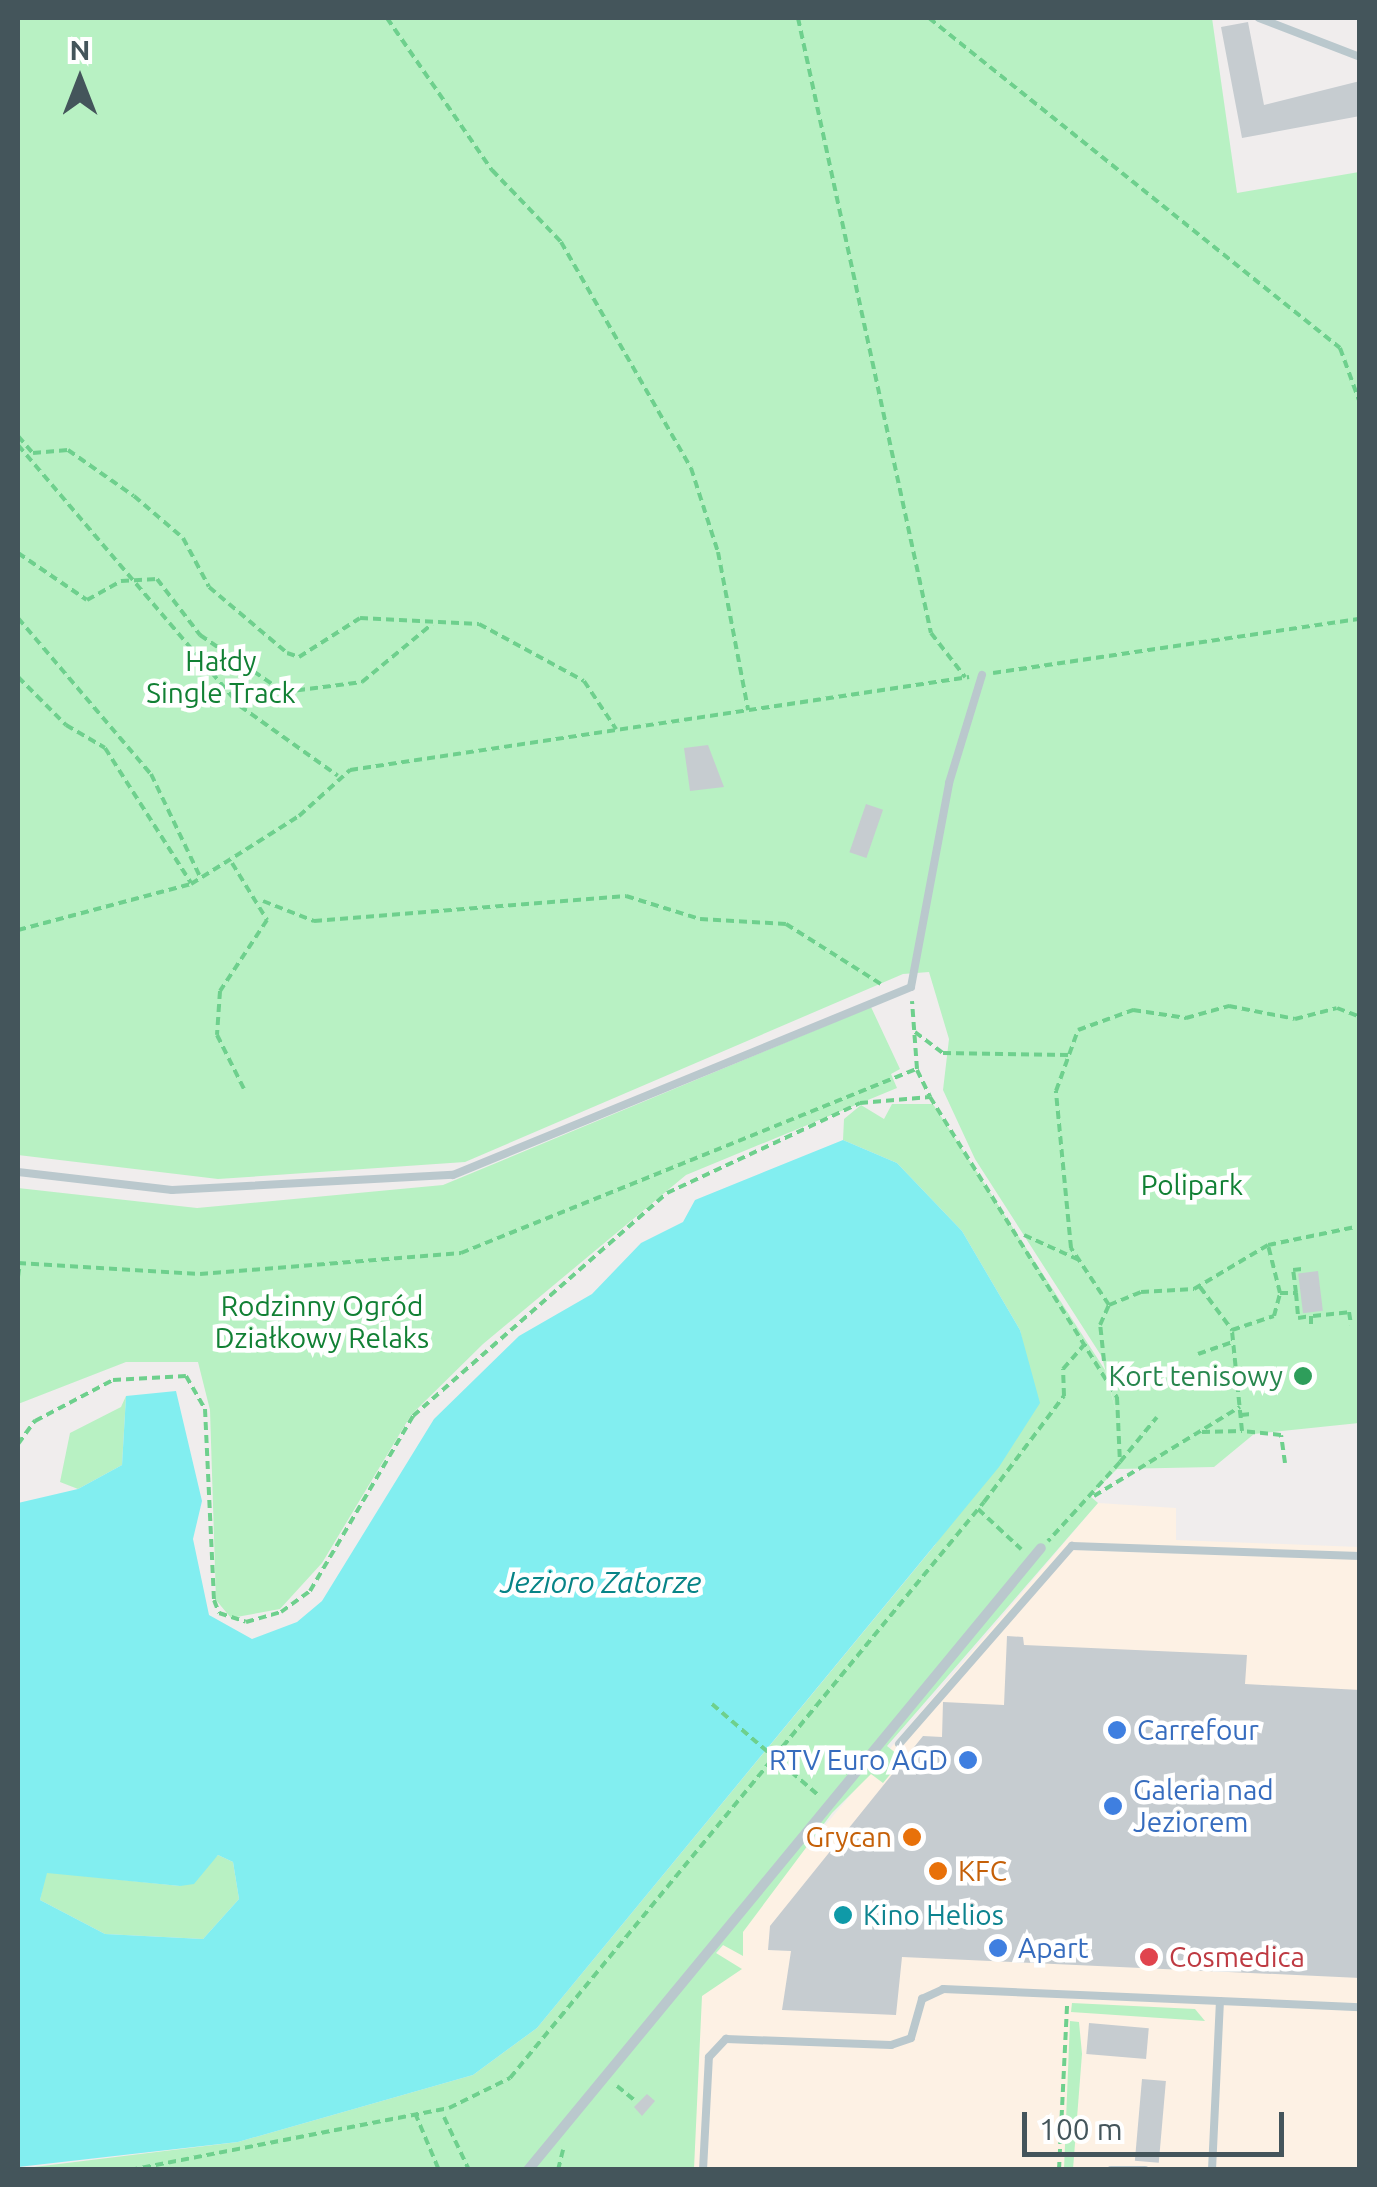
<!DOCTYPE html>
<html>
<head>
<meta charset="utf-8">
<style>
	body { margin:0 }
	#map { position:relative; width:1377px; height:2187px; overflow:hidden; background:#f0eded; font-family:Ubuntu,sans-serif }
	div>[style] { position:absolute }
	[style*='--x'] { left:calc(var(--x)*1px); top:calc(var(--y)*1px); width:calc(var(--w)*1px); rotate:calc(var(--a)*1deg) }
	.commercial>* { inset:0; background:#fdf1e4 }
	.green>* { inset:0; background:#b8f1c3 }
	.water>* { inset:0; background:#82eef0 }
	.building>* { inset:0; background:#c6ccd0; transform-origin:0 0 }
	.path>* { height:4px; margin-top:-2px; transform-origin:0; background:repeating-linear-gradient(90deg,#6ed08d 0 8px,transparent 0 13px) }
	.service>* { height:8px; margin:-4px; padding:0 4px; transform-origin:4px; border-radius:4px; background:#bac8cd }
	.pedestrian>* { height:10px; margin:-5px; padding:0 5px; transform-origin:5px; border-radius:5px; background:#bac8cd }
	.dots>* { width:28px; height:28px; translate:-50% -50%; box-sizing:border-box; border:5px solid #fff; border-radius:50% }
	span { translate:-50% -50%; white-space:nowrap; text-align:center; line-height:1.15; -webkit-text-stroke:9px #fff; paint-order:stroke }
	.park-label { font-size:28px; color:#118034 }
	.leisure-label { font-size:28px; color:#27864d }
	.right { translate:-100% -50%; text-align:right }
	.shop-label { font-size:28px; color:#366cbe }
	.left { translate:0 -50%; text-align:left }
	.food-label { font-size:28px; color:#c56008 }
	.culture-label { font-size:28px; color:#0d838f }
	.health-label { font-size:28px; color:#be3a42 }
	.water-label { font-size:30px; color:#078487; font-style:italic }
	.frame { position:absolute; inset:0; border:20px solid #44555b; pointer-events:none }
	.north { position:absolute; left:30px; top:30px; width:100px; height:100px; -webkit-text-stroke:8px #fff; paint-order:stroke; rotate:0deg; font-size:28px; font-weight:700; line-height:40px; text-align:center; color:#44555b }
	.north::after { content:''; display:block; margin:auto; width:35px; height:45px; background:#44555b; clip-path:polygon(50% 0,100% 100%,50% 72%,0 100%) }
	.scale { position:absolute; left:1022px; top:2112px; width:262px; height:45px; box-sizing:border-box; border:5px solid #44555b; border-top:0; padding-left:12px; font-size:30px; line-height:35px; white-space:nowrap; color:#44555b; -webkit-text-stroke:8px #fff; paint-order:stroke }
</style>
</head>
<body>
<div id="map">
	<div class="commercial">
		<i style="clip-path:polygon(1098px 1503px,1176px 1508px,1176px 1540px,1359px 1547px,1359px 2169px,690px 2170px,696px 1991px,716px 1954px)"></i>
	</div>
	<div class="green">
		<i style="clip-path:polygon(18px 18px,1212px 18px,1237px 193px,1359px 172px,1359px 1423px,1254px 1434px,1214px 1467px,1117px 1469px,1090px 1496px,1098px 1503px,887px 1746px,903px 1759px,883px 1783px,871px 1774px,832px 1813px,743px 1932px,743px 1956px,723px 1945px,716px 1953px,742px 1969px,702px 1996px,694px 2169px,18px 2169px,238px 2142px,473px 2075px,537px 2028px,935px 1545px,1031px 1386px,1020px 1330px,962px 1231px,897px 1163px,843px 1140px,844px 1119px,861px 1105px,884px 1119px,892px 1104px,933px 1104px,1105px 1370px,1124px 1442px,1102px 1357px,975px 1159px,943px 1090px,949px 1039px,929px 972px,903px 974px,465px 1162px,218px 1179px,18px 1155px)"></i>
		<i style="clip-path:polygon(871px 1007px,900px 1069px,891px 1074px,897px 1088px,686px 1175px,483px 1344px,411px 1415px,322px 1563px,280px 1609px,231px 1618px,216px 1600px,210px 1410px,198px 1362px,126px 1362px,18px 1404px,18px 1188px,197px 1208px,443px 1185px)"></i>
		<i style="clip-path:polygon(126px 1396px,122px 1465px,78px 1489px,60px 1482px,70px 1433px,121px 1407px)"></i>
		<i style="clip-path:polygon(218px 1855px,233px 1862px,239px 1899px,203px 1939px,105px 1934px,40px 1900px,46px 1872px,180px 1886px)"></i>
		<i style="clip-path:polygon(1072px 2003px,1195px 2009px,1205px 2021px,1071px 2012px)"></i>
		<i style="clip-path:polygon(1070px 2021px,1079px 2022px,1082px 2054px,1073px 2169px,1064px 2170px)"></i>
	</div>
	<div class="water">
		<i style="clip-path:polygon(evenodd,843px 1140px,897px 1163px,962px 1231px,1020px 1330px,1040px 1403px,999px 1467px,537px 2028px,473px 2075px,238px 2142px,18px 2167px,18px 1503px,78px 1489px,122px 1465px,126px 1396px,176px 1391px,202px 1501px,193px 1539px,209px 1615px,252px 1639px,297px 1622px,322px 1601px,434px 1419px,519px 1336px,592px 1294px,641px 1243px,683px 1222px,695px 1200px,843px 1140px,218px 1855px,233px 1862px,239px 1899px,203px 1939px,105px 1934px,40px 1900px,47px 1873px,180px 1886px,194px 1884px,218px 1855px)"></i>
	</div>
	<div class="building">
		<i style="clip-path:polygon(1248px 22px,1264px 105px,1360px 81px,1360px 116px,1242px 138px,1221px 27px)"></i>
		<i style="clip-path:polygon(708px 745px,724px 787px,690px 791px,684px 748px)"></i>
		<i style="left:866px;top:804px;width:18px;height:51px;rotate:19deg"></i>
		<i style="left:1318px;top:1271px;width:40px;height:20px;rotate:83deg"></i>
		<i style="clip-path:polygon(1007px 1636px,1023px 1637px,1024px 1645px,1247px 1655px,1245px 1684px,1360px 1690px,1360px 1978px,902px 1957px,896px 2015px,782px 2010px,791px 1951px,768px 1950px,770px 1926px,923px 1736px,942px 1737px,943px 1702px,1004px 1705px)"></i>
		<i style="left:1089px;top:2023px;width:60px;height:31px;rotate:5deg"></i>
		<i style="left:1142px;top:2079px;width:24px;height:82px;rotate:5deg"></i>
		<i style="clip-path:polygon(647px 2094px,655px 2101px,642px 2116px,634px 2107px)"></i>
	</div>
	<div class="path">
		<i style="--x:387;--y:18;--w:185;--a:55.4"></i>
		<i style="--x:492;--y:170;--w:100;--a:46.2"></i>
		<i style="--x:561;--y:242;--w:261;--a:60.1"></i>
		<i style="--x:691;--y:468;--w:88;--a:72.2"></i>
		<i style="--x:718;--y:552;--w:161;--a:79.2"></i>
		<i style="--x:798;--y:18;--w:629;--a:77.8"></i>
		<i style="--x:931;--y:633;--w:56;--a:52.3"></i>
		<i style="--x:929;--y:18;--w:527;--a:38.76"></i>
		<i style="--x:1340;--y:348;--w:59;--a:70"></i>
		<i style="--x:18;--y:436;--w:23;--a:49"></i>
		<i style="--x:33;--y:453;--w:35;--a:-5"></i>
		<i style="--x:68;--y:450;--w:80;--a:34.9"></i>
		<i style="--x:134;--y:496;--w:65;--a:40.6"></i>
		<i style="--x:183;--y:538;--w:55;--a:62"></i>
		<i style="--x:209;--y:587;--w:102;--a:40.2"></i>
		<i style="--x:287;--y:653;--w:13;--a:18"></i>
		<i style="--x:299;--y:657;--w:72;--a:-32.6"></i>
		<i style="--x:360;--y:618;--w:119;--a:2.9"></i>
		<i style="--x:479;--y:624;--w:119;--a:28.5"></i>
		<i style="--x:584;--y:681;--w:58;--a:56.3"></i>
		<i style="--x:18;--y:445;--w:343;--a:49.6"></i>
		<i style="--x:240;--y:706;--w:120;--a:35.5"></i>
		<i style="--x:18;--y:553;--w:83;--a:34.3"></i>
		<i style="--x:87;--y:600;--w:39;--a:-29"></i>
		<i style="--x:121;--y:581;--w:36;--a:-3"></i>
		<i style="--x:157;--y:579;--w:71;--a:52.5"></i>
		<i style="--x:200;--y:635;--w:102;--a:34.2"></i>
		<i style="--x:284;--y:692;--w:79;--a:-7.3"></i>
		<i style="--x:362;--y:682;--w:91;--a:-39.6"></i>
		<i style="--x:18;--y:618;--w:205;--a:49.6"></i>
		<i style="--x:151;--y:774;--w:116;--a:64.5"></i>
		<i style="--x:993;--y:673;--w:371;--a:-8.4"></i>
		<i style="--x:18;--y:677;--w:68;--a:45"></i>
		<i style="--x:66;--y:725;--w:45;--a:30.5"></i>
		<i style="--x:105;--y:748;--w:160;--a:57.5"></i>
		<i style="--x:232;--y:863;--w:67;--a:58.4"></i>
		<i style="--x:267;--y:920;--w:85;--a:123.5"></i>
		<i style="--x:220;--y:991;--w:44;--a:93.9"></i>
		<i style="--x:217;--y:1035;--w:60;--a:63.4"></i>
		<i style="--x:263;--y:901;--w:55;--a:21.4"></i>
		<i style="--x:314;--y:921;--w:313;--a:-4.6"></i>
		<i style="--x:626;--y:896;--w:77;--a:17.3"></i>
		<i style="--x:700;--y:919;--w:86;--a:3.3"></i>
		<i style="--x:786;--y:924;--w:112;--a:32.3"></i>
		<i style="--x:18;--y:930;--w:179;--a:-14.9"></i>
		<i style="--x:191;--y:884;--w:128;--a:-32.2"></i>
		<i style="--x:299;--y:816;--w:69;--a:-42"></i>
		<i style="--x:350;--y:770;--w:626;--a:-8.54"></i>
		<i style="--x:915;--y:1032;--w:35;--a:37"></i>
		<i style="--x:943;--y:1053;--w:126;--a:0.9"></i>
		<i style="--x:917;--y:1070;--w:30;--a:64"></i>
		<i style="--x:1024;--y:1235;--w:60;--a:24.4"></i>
		<i style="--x:18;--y:1263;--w:182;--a:3.5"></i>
		<i style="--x:200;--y:1274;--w:262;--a:-4.6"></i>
		<i style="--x:461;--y:1253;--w:492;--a:-22"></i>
		<i style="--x:917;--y:1069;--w:68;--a:-94.2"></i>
		<i style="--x:18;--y:1277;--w:14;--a:-82"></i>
		<i style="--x:1200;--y:1287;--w:54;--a:53.3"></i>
		<i style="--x:1280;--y:1293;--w:49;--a:-104"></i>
		<i style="--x:1268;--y:1245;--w:94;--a:-11.7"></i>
		<i style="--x:1296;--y:1293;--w:23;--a:-97"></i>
		<i style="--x:1293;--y:1270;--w:9;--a:-6"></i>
		<i style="--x:1109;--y:1305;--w:35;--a:-22"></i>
		<i style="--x:1141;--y:1292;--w:53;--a:-3.2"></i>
		<i style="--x:1194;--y:1289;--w:86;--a:-30.7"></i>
		<i style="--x:1313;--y:1316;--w:36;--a:-6"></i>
		<i style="--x:1349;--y:1312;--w:13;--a:81"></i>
		<i style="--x:1198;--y:1354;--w:37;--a:-19"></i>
		<i style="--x:1104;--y:1361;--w:36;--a:-96"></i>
		<i style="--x:1100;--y:1325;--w:22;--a:-66"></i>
		<i style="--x:1109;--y:1305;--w:69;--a:-123.7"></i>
		<i style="--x:1071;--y:1248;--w:158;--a:-95.5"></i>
		<i style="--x:1056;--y:1091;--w:65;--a:-70.2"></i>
		<i style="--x:1078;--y:1030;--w:59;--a:-20"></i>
		<i style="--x:1133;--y:1010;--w:54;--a:8.6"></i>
		<i style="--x:1186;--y:1018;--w:45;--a:-15.6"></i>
		<i style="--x:1229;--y:1006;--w:67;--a:11.1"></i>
		<i style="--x:1295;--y:1019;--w:43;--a:-14.7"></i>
		<i style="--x:1337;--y:1008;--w:25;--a:21"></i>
		<i style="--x:1241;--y:1415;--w:10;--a:-6"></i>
		<i style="--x:1202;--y:1432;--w:40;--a:-1.4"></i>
		<i style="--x:18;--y:1444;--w:29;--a:-54"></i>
		<i style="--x:35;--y:1421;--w:88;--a:-27.7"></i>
		<i style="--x:113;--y:1380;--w:73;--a:-3.1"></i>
		<i style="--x:186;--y:1376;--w:38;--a:60"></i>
		<i style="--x:205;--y:1409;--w:191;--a:87.3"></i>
		<i style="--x:214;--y:1600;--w:14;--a:69"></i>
		<i style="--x:219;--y:1613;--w:28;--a:18"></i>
		<i style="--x:246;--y:1622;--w:36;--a:-16"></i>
		<i style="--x:281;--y:1612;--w:36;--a:-36"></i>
		<i style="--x:310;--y:1591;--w:203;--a:-59.5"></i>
		<i style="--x:413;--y:1416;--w:338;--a:-41.3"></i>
		<i style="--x:667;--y:1193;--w:213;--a:-25"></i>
		<i style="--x:860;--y:1103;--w:70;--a:-4.9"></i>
		<i style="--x:930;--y:1097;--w:354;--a:58.1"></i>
		<i style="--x:1117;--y:1397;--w:65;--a:87.4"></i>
		<i style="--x:1120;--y:1462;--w:107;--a:132.3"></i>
		<i style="--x:1120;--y:1462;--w:58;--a:-50.6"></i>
		<i style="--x:1285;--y:1463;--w:28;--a:-98"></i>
		<i style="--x:1281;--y:1435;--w:39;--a:-174"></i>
		<i style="--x:1242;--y:1431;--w:101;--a:-95.7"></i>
		<i style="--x:1232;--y:1330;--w:44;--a:-18.4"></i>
		<i style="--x:1274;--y:1316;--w:24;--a:-75"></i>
		<i style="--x:1280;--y:1293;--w:16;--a:0"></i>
		<i style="--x:1296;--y:1293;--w:25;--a:85"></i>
		<i style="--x:1298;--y:1318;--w:13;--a:-9"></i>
		<i style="--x:1311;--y:1316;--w:11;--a:90"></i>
		<i style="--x:1094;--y:1496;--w:171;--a:-31.4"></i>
		<i style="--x:978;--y:1509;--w:59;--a:42.9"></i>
		<i style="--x:712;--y:1704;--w:140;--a:40.6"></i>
		<i style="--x:617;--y:2086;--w:22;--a:39"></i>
		<i style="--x:415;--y:2113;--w:62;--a:67.2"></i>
		<i style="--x:444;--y:2117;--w:59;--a:64.7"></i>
		<i style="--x:130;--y:2170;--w:325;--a:-11"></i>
		<i style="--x:449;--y:2108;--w:68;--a:-26.2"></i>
		<i style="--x:510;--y:2078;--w:746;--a:-50.55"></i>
		<i style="--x:984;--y:1502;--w:133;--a:-53"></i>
		<i style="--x:1064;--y:1396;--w:27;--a:-92"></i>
		<i style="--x:1063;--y:1369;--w:37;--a:-49"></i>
		<i style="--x:558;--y:2170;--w:21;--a:-76"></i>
		<i style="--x:1059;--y:2170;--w:166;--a:-87.2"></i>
	</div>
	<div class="service">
		<i style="--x:1259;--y:18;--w:108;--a:21.1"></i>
		<i style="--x:18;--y:1172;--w:155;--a:6.7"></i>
		<i style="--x:172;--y:1190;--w:281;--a:-3.1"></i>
		<i style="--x:453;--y:1175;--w:495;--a:-22.3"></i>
		<i style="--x:911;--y:987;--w:208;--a:-79.4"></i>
		<i style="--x:949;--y:783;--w:113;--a:-73"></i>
		<i style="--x:899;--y:1744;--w:263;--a:-48.9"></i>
		<i style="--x:1072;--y:1546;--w:288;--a:2"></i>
		<i style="--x:703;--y:2170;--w:113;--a:-87"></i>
		<i style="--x:709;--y:2057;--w:25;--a:-47"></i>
		<i style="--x:726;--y:2039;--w:165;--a:2.1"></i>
		<i style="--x:891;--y:2045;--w:21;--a:-19"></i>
		<i style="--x:911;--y:2038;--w:41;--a:-74.2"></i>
		<i style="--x:922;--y:1999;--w:23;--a:-25"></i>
		<i style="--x:943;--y:1989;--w:417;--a:2.5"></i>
		<i style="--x:1111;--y:2170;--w:34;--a:0"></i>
		<i style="--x:1212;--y:2170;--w:169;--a:-87.3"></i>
	</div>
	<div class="pedestrian">
		<i style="--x:528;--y:2170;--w:806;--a:-50.49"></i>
	</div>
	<div class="dots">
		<i style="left:1303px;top:1376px;background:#2e9e5b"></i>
		<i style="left:1117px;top:1730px;background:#3f7fe0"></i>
		<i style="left:968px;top:1760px;background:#3f7fe0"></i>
		<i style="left:1113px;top:1806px;background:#3f7fe0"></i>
		<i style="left:912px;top:1837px;background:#e8710a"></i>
		<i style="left:938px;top:1871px;background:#e8710a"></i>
		<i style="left:843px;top:1915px;background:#0f9aa8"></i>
		<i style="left:998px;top:1948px;background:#3f7fe0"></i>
		<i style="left:1149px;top:1957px;background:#e0444e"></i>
	</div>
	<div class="park-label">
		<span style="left:221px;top:677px">Hałdy<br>Single Track</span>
		<span style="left:1192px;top:1185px">Polipark</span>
		<span style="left:322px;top:1322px">Rodzinny Ogród<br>Działkowy Relaks</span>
	</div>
	<div class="leisure-label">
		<span class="right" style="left:1283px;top:1376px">Kort tenisowy</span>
	</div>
	<div class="shop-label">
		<span class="left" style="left:1137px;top:1730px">Carrefour</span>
		<span class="right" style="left:948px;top:1760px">RTV Euro AGD</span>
		<span class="left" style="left:1133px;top:1806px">Galeria nad<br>Jeziorem</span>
		<span class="left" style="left:1018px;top:1948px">Apart</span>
	</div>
	<div class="food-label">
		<span class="right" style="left:892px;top:1837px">Grycan</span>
		<span class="left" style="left:958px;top:1871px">KFC</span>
	</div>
	<div class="culture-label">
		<span class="left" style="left:863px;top:1915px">Kino Helios</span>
	</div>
	<div class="health-label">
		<span class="left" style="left:1169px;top:1957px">Cosmedica</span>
	</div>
	<div class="water-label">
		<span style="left:601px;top:1582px">Jezioro Zatorze</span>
	</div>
	<div class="frame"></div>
	<div class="north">N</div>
	<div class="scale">100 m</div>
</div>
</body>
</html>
